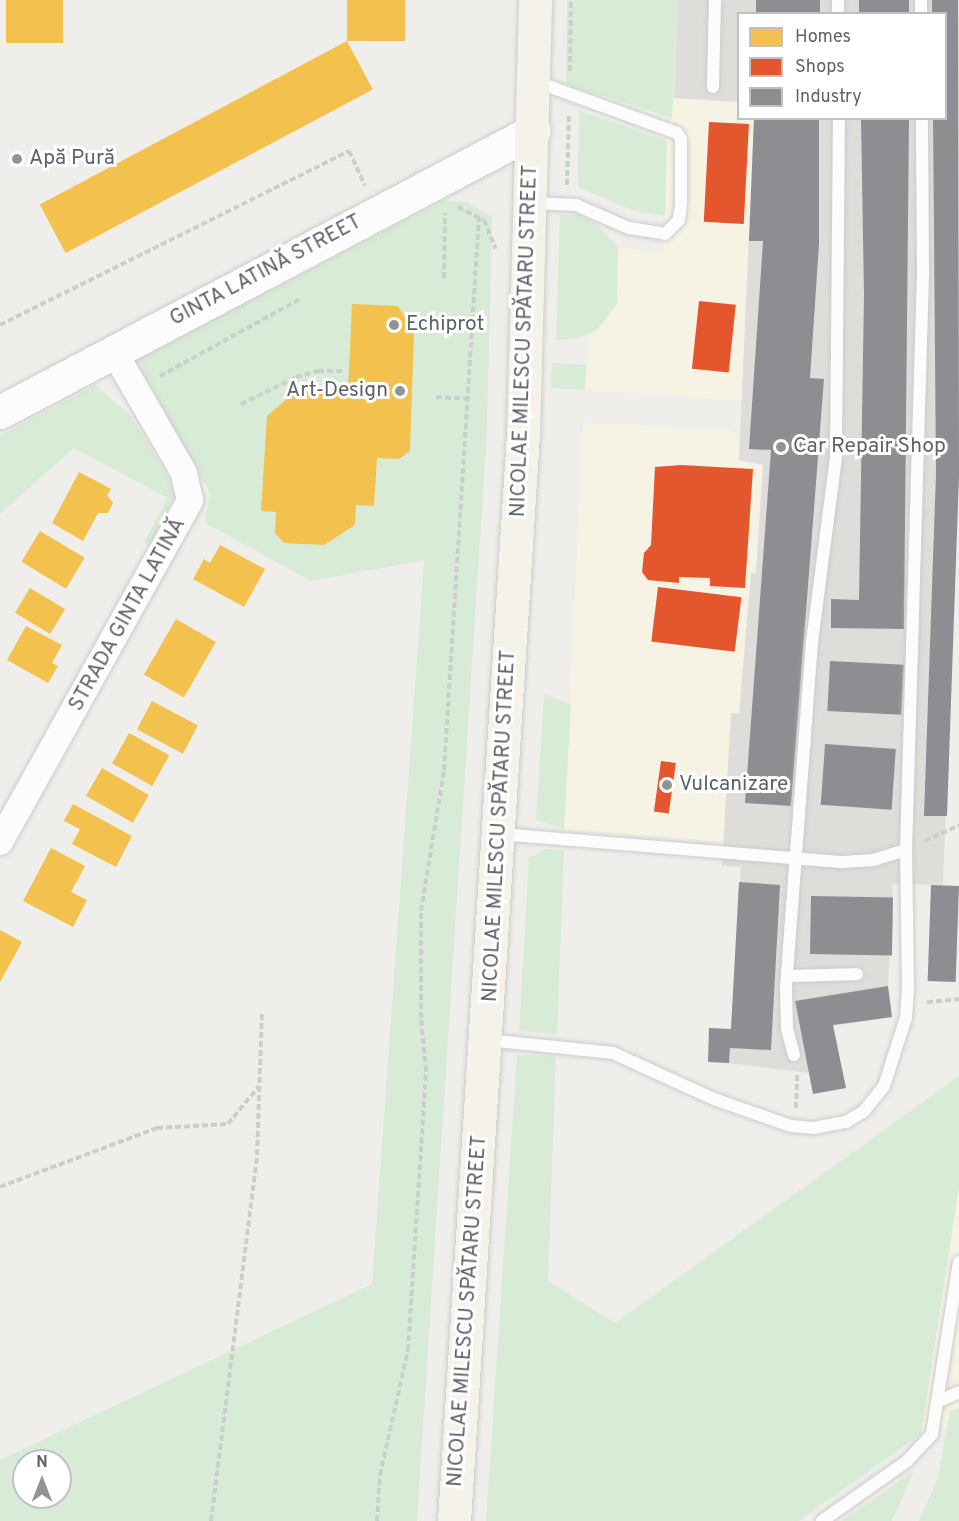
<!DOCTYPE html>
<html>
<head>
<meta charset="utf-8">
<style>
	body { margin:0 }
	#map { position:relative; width:959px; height:1521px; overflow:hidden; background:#efeeea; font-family:Overpass,sans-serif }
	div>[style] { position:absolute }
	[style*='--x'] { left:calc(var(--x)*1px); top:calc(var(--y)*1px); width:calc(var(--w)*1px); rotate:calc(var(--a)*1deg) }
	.commercial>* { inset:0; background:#f7f3e4 }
	.industrial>* { inset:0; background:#dfddda }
	.green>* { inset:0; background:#d8ebd6; transform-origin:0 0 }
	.homes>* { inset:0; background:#f2c14e; transform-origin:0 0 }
	.shops>* { inset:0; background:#e4572e; transform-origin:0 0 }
	.industry>* { inset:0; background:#8d8d92; transform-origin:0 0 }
	.path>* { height:4px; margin-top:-2px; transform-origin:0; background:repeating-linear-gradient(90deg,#cacfcc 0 6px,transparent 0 9px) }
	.roads { filter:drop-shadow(0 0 2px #cbcccc) drop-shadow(0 0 2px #cbcccc) }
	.lane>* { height:12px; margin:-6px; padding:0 6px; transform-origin:6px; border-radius:6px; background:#fdfcfc }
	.street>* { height:26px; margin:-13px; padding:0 13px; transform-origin:13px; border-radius:13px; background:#fdfcfc }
	.secondary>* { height:33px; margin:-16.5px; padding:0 16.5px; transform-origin:16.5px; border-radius:16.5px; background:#fdfcfc }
	.primary>* { height:33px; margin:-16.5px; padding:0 16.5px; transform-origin:16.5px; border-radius:16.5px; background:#f4f2e9 }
	.dots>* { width:16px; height:16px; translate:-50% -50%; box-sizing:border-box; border:3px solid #fff; border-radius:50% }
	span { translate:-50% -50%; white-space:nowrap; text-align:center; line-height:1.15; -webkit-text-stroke:6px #fff; paint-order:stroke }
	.poi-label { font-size:21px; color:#5f6368 }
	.left { translate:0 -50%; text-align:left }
	.right { translate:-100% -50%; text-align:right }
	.street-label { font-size:21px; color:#5f6368 }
	.legend { position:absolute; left:737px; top:12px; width:210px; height:108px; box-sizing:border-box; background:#fff; border:2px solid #bfc1c3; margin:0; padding:8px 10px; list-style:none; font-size:18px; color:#5f6368 }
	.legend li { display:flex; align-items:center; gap:12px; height:30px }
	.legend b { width:30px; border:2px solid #bfc1c3 }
	.north { position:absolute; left:12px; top:1449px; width:60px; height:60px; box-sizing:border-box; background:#fff; border:2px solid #bfc1c3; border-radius:50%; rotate:0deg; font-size:16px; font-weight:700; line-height:24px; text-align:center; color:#5f6368 }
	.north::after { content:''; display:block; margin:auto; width:21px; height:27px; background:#919496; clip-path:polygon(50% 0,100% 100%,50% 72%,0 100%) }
</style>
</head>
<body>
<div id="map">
	<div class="commercial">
		<i style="clip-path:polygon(674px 98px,738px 102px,738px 118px,754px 119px,742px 400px,585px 390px,596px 244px,663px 254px,667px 141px)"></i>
		<i style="clip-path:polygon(583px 423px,729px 430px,740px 441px,739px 460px,763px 464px,756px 574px,751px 574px,739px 713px,731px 714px,724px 842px,564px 829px)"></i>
		<i style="clip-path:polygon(959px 1186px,959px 1427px,921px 1434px)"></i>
	</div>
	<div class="industrial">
		<i style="clip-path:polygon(678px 0,958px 0,959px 475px,943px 885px,893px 884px,888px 986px,892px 1017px,833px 1026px,809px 1073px,729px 1063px,741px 867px,722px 866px,731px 713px,739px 713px,751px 573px,756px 573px,763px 465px,739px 460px,754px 119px,946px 118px,946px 14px,738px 14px,738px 102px,674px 98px)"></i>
	</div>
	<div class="green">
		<i style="clip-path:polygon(567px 0,678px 0,672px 118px,566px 84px)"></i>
		<i style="clip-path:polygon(958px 0,959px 0,959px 316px)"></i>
		<i style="clip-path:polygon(579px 111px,667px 141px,665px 216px,634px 211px,578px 187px)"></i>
		<i style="clip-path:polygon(evenodd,444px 200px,467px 202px,492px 217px,487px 431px,417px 1521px,0 1521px,0 1460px,372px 1284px,424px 560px,311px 581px,205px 523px,210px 493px,136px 360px,444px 200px,24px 1461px,60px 1461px,60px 1497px,24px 1497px,24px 1461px)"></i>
		<i style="clip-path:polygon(560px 215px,579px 215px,594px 222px,618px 247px,617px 304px,597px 330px,576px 339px,556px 340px)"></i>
		<i style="left:552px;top:363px;width:34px;height:25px;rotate:3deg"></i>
		<i style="clip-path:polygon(95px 385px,132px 417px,176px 491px,150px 546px,144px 542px,168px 498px,74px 448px,0 514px,0 436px)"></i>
		<i style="clip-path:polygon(544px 694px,571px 705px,564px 829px,536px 820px)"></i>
		<i style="clip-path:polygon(546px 849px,564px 851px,557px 1034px,519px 1031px,529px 858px)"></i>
		<i style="clip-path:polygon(517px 1055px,556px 1056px,548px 1281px,615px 1323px,959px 1076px,959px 1186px,921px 1434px,799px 1521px,486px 1521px)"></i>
		<i style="clip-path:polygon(959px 1408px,959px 1521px,919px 1521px,938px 1478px,950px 1411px)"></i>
		<i style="clip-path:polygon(914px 1471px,892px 1521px,842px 1521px)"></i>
	</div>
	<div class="homes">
		<i style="left:6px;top:0;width:57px;height:43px"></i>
		<i style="left:347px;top:0;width:58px;height:41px"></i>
		<i style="left:347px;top:41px;width:55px;height:348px;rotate:62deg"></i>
		<i style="clip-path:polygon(352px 304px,398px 306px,414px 332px,410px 451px,399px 459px,377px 458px,374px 506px,356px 505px,355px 525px,324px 545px,284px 543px,275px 533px,276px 512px,261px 511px,267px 416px,298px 389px,348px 391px)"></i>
		<i style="clip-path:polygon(79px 472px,111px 489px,107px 495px,113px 503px,108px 513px,98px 513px,83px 541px,52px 523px)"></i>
		<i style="left:40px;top:531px;width:52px;height:36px;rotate:31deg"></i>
		<i style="clip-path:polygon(220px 545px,265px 569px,244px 607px,193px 579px,204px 559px,210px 563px)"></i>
		<i style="left:30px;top:588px;width:41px;height:29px;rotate:31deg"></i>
		<i style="left:176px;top:619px;width:46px;height:64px;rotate:30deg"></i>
		<i style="clip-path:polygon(26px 626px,62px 645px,52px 663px,58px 666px,48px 683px,7px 660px)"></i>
		<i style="left:152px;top:701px;width:52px;height:32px;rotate:28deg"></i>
		<i style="left:129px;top:733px;width:46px;height:35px;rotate:29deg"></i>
		<i style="left:102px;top:768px;width:54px;height:32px;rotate:30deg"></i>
		<i style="clip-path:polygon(73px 804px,132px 836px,116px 867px,72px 844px,80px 829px,64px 821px)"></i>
		<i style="clip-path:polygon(51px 848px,85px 866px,71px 892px,87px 900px,73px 927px,23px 901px)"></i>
		<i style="clip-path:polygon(0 930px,22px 942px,0 982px)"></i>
	</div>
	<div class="shops">
		<i style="left:709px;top:122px;width:40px;height:100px;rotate:3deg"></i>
		<i style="left:699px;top:301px;width:37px;height:68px;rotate:6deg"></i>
		<i style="clip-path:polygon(681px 465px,753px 469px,745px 588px,710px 586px,710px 578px,679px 577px,679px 583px,648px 580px,642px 572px,644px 553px,651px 545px,655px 467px)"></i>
		<i style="left:658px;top:587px;width:84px;height:55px;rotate:7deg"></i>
		<i style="left:661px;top:761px;width:15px;height:51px;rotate:8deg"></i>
	</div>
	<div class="industry">
		<i style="left:756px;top:0;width:64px;height:14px"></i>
		<i style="left:859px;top:0;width:50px;height:14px"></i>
		<i style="clip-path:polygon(932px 0,958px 0,959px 475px,947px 816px,924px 816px,936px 473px,933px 118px,946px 118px,946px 14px,932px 14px)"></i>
		<i style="clip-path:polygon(754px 118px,819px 118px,819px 244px,810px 378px,824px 379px,791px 806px,745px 803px,771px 450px,749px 449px,763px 241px,749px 241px)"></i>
		<i style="clip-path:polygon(861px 118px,909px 118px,904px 629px,831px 628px,831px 599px,859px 600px,864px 295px)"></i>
		<i style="left:830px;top:661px;width:74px;height:50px;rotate:3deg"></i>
		<i style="left:825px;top:744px;width:71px;height:61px;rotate:4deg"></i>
		<i style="clip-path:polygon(739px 882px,780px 885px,771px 1050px,730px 1048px,729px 1063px,708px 1062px,709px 1028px,731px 1029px)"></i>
		<i style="left:931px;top:885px;width:28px;height:96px;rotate:2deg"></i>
		<i style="left:811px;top:896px;width:82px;height:58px;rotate:1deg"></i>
		<i style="clip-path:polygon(888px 986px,892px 1017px,833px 1025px,846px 1088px,813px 1094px,795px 1001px)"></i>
	</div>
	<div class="path">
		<i style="--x:570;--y:71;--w:71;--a:-89.2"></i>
		<i style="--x:567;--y:185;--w:70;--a:-88.4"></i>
		<i style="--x:458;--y:207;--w:29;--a:27"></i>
		<i style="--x:484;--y:220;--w:31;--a:68"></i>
		<i style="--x:444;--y:278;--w:65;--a:-89.1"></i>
		<i style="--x:0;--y:325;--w:390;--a:-26.5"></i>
		<i style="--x:349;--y:151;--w:38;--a:65"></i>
		<i style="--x:160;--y:376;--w:162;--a:-28.8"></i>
		<i style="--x:436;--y:397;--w:33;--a:3"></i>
		<i style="--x:241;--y:404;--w:61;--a:-26.1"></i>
		<i style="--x:296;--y:377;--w:23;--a:-15"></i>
		<i style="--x:318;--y:371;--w:25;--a:0"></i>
		<i style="--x:925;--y:841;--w:38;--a:-25"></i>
		<i style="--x:927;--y:1002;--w:32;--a:-5"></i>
		<i style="--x:796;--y:1108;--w:35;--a:-88"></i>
		<i style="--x:0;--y:1187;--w:168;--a:-20.6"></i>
		<i style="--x:157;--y:1128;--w:71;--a:-3.2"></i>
		<i style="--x:228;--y:1124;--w:49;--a:-50.8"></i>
		<i style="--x:211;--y:1521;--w:369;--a:-82.8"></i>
		<i style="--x:257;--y:1155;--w:143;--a:-88"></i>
		<i style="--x:377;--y:1521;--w:46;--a:-86.3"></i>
		<i style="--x:380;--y:1475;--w:128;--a:-77.4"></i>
		<i style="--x:408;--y:1350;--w:280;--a:-86.3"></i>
		<i style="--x:426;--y:1071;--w:53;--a:-95.4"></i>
		<i style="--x:421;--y:1018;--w:107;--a:-90"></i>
		<i style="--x:421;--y:911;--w:143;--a:-80.7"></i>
		<i style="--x:444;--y:770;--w:554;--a:-86.38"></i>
	</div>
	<div class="roads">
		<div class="lane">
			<i style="--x:838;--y:0;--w:14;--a:90"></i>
			<i style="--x:921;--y:0;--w:14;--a:90"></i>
			<i style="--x:713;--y:87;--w:87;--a:-88.7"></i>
			<i style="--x:532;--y:203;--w:44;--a:2.6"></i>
			<i style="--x:576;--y:205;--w:58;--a:23.5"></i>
			<i style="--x:629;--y:228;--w:36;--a:9"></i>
			<i style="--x:665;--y:234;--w:20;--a:-45"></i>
			<i style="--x:679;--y:220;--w:17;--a:-83"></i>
			<i style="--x:681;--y:203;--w:64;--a:-90"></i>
			<i style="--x:681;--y:139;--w:7;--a:-124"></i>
			<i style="--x:677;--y:133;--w:152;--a:-160"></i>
			<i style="--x:500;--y:834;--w:344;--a:4.7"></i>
			<i style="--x:843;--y:862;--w:30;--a:-4"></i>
			<i style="--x:873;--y:860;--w:34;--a:-17"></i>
			<i style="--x:787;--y:976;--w:70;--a:-1.6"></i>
			<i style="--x:487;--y:1040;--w:127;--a:5.9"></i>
			<i style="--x:613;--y:1053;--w:111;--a:24.5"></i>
			<i style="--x:714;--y:1099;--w:82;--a:19.3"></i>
			<i style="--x:791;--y:1126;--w:23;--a:5"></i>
			<i style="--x:814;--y:1128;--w:33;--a:-11"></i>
			<i style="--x:846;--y:1122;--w:21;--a:-31"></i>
			<i style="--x:864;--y:1111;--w:32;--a:-51"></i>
			<i style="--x:884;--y:1086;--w:71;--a:-72.1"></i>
			<i style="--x:906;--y:1018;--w:30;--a:-86"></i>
			<i style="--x:908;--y:988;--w:138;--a:-90.8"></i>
			<i style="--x:906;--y:850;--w:575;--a:-88.31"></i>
			<i style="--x:923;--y:275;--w:157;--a:-90.4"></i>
			<i style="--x:794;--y:1055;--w:27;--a:-105"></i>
			<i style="--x:787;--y:1029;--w:42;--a:-91.4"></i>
			<i style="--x:786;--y:987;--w:346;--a:-85.7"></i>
			<i style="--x:812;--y:642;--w:188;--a:-82.6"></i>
			<i style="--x:836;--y:456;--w:338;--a:-89.5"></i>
			<i style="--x:937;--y:1402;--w:24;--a:-24"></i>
			<i style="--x:822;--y:1521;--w:104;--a:-35.2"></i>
			<i style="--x:907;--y:1461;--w:37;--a:-47"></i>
			<i style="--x:932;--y:1434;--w:174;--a:-81.1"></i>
		</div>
		<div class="street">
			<i style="--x:0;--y:842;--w:391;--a:-60.9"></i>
			<i style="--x:190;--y:500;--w:28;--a:-103"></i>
			<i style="--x:184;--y:473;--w:140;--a:-120"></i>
		</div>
		<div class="secondary">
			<i style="--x:0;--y:412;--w:603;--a:-27.8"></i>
		</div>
		<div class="primary">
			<i style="--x:454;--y:1521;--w:1089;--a:-86.37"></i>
			<i style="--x:523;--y:434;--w:434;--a:-88.4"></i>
		</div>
	</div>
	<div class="dots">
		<i style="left:17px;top:159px;background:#919496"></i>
		<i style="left:394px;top:325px;background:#919496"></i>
		<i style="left:400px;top:391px;background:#919496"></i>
		<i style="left:781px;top:447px;background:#919496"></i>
		<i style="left:667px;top:785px;background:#919496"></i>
	</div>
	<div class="poi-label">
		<span class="left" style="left:29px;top:159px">Apă Pură</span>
		<span class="left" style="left:406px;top:325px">Echiprot</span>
		<span class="right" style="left:388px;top:391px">Art-Design</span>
		<span class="left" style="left:793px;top:447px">Car Repair Shop</span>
		<span class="left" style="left:679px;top:785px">Vulcanizare</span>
	</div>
	<div class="street-label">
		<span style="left:266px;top:271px;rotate:-28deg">GINTA LATINĂ STREET</span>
		<span style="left:525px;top:341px;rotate:-88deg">NICOLAE MILESCU SPĂTARU STREET</span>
		<span style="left:128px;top:615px;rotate:-61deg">STRADA GINTA LATINĂ</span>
		<span style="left:500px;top:826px;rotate:-87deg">NICOLAE MILESCU SPĂTARU STREET</span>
		<span style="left:468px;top:1311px;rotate:-86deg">NICOLAE MILESCU SPĂTARU STREET</span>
	</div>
	<ul class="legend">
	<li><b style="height:16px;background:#f2c14e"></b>Homes</li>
	<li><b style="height:16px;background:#e4572e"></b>Shops</li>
	<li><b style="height:16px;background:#8d8d92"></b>Industry</li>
	</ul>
	<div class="north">N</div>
</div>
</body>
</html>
